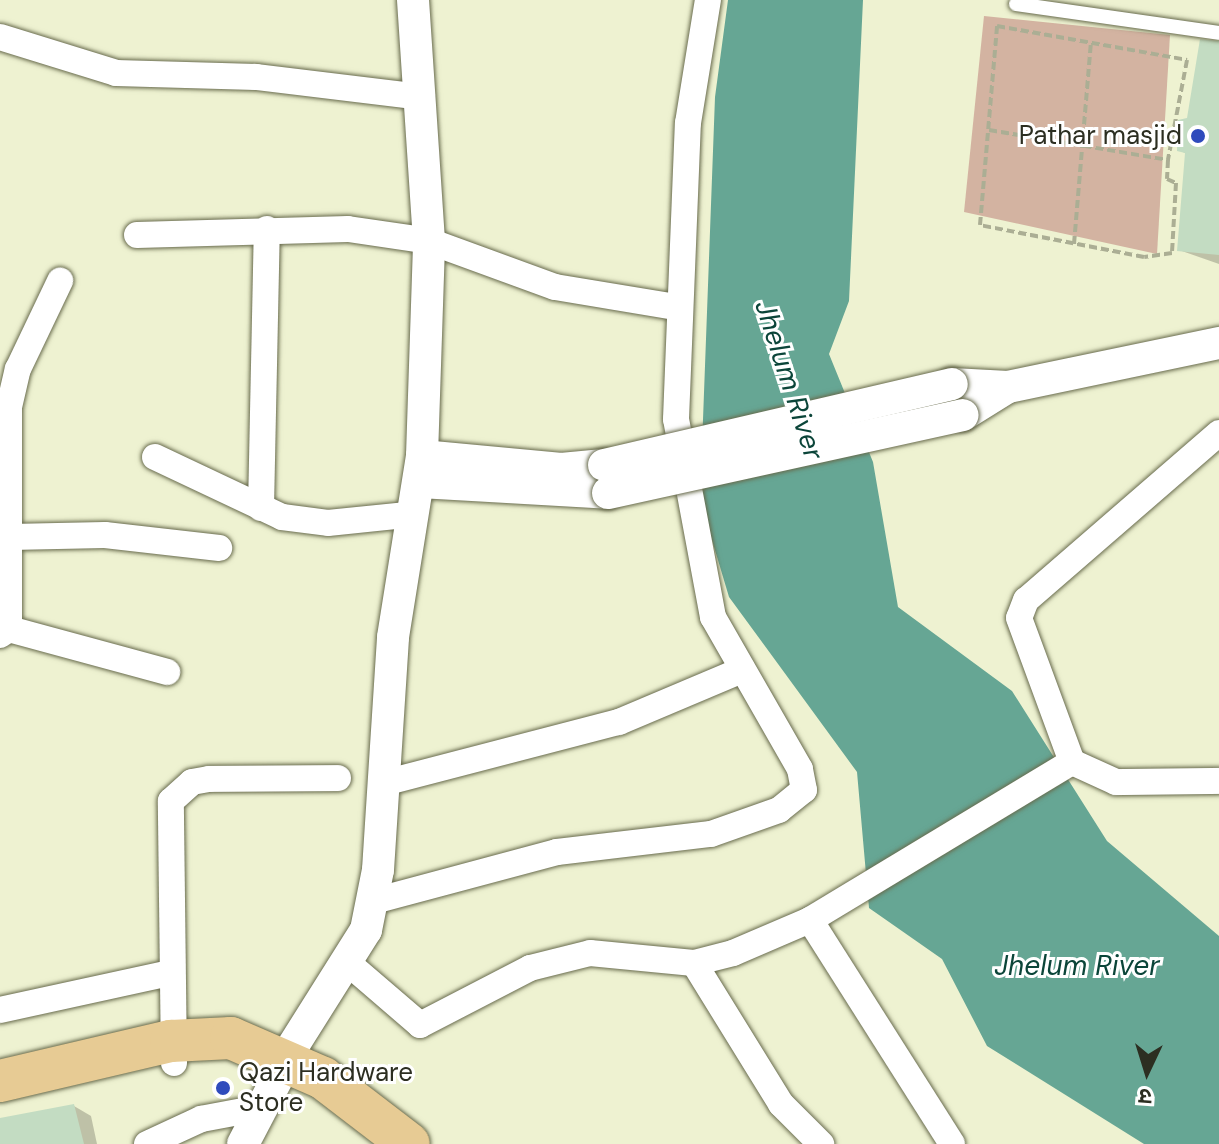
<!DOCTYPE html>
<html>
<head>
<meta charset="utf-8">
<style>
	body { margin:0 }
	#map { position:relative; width:1219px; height:1144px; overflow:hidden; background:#eef2d1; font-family:"DM Sans","Noto Sans Devanagari",sans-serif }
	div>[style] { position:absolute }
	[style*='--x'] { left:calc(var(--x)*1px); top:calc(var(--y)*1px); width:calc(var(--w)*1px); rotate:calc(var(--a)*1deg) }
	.green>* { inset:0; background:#d3b3a1 }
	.water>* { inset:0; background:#66a694 }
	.shadow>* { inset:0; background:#0003 }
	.building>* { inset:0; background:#c3dcc2 }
	.path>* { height:4px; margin-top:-2px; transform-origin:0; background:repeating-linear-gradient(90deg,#abae94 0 8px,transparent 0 12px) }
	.roads { filter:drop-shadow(0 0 2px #686b4d) drop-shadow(0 0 2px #686b4d) }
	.service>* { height:14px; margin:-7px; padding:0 7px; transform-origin:7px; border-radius:7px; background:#fff }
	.minor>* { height:26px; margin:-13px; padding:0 13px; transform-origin:13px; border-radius:13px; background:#fff }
	.tertiary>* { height:32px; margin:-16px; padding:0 16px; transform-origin:16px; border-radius:16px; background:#fff }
	.primary>* { height:42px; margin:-21px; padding:0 21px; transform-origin:21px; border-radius:21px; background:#e7cb94 }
	.bridges { filter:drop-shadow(0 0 2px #686b4d) drop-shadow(0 0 2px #686b4d) }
	.tertiary-bridge>* { height:32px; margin:-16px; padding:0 16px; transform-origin:16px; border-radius:16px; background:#fff }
	.dots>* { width:22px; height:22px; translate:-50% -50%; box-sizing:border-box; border:4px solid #fff; border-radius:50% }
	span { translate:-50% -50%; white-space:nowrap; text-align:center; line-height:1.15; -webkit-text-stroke:6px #fff; paint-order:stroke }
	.poi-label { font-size:26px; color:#2c2e21 }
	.right { translate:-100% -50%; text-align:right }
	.left { translate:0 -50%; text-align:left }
	.water-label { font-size:28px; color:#0b4539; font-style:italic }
	.north { position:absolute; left:1107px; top:1032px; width:80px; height:80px; -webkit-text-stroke:6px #fff; paint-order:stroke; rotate:184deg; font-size:22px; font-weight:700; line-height:32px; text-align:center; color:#2c2e21 }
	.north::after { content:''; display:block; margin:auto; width:28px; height:36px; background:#2c2e21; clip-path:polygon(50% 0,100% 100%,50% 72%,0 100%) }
</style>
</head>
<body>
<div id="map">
	<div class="green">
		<i style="clip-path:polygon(984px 16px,1170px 35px,1157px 254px,964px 212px)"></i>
	</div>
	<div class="water">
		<i style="clip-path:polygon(728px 0,863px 0,849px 301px,829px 354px,873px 462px,898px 607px,1012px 691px,1107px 841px,1219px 936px,1219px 1144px,1144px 1144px,987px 1046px,942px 959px,869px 908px,857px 772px,729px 597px,700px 500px,715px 97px)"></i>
	</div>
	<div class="shadow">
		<i style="clip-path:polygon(1219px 43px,1219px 264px,1179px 250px,1187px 154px,1179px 150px)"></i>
		<i style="clip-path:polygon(74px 1106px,91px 1116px,97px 1144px,0 1144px,0 1120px)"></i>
	</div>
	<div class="building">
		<i style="clip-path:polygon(1200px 39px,1219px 41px,1219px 255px,1177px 251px,1185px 153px,1177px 151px,1178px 120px,1187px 118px)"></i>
		<i style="clip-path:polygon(74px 1104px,84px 1144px,0 1144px,0 1118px)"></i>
	</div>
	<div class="path">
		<i style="--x:997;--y:26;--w:193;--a:10.1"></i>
		<i style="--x:1187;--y:60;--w:102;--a:100.8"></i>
		<i style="--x:1168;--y:160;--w:19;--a:93"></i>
		<i style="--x:1167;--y:179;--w:10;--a:24"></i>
		<i style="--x:1176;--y:183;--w:70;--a:93.3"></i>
		<i style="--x:1172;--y:253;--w:28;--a:172"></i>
		<i style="--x:1144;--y:257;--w:167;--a:-169"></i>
		<i style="--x:980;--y:225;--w:200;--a:-85.1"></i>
		<i style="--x:989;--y:130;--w:181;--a:9.5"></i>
		<i style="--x:1074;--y:244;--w:202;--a:-85.2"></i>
	</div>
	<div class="roads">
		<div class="service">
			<i style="--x:1016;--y:4;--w:205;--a:8.1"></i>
		</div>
		<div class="minor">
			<i style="--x:0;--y:37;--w:121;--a:17.2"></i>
			<i style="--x:116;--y:73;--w:140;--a:1.6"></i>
			<i style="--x:256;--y:77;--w:167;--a:6.9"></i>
			<i style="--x:137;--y:235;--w:211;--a:-1.6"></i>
			<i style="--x:348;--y:229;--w:82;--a:8.4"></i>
			<i style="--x:429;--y:241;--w:134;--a:20.1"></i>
			<i style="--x:555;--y:287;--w:123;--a:9.4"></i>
			<i style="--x:1219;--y:433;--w:255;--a:139.1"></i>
			<i style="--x:1026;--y:600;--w:19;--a:111"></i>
			<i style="--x:1019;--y:618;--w:153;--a:69.8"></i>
			<i style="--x:1072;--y:762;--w:48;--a:24.4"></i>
			<i style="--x:1116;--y:782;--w:103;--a:-0.6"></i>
			<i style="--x:155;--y:457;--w:140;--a:25.3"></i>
			<i style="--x:282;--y:517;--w:46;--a:7.4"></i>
			<i style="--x:328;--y:523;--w:87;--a:-5.9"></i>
			<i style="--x:261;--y:508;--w:279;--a:-88.8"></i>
			<i style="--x:10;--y:537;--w:95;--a:-1.2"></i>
			<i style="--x:105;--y:535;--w:115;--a:6.5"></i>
			<i style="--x:9;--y:629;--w:222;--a:-90"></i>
			<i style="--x:9;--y:407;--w:39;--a:-77"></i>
			<i style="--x:18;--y:369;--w:98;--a:-64.5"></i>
			<i style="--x:0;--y:635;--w:11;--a:-34"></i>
			<i style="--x:9;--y:629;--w:164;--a:15.2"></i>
			<i style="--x:384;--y:783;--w:243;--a:-14.6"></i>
			<i style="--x:619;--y:722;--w:134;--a:-22.9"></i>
			<i style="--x:374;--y:901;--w:189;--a:-15"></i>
			<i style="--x:557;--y:852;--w:155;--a:-6.7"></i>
			<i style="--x:711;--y:834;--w:72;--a:-19.4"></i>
			<i style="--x:779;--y:810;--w:32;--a:-39"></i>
			<i style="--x:804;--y:790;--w:21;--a:-101"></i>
			<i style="--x:800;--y:769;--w:175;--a:-119.8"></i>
			<i style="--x:713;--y:617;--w:201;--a:-100.6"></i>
			<i style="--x:676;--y:419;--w:296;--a:-87.7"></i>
			<i style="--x:688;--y:123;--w:125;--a:-80.8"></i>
			<i style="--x:810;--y:920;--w:265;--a:57.6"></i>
			<i style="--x:348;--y:963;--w:95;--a:40.7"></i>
			<i style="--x:420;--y:1025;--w:124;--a:-27.4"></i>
			<i style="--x:530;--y:968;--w:62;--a:-14"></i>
			<i style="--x:590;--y:953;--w:104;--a:5.5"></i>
			<i style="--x:694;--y:963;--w:40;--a:-14.4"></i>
			<i style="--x:733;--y:953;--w:84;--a:-23.2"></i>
			<i style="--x:810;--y:920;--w:306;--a:-31.1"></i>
			<i style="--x:694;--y:963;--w:166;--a:58.3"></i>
			<i style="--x:781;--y:1104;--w:57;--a:45"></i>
			<i style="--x:0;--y:1010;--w:173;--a:-12.3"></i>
			<i style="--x:174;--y:1063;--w:262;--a:-90.7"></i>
			<i style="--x:171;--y:801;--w:28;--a:-42"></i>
			<i style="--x:192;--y:782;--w:17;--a:-10"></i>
			<i style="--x:209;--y:779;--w:129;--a:-0.4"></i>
			<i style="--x:147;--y:1144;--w:60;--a:-24.8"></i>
			<i style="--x:201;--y:1119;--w:65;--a:-10.6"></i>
		</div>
		<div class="tertiary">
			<i style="--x:952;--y:384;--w:56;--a:3.1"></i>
			<i style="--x:963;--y:415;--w:53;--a:-31.9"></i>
			<i style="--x:1008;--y:387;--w:216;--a:-11.8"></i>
			<i style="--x:422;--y:456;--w:140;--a:5.3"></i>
			<i style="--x:561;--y:469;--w:43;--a:-5.3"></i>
			<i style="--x:420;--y:482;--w:188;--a:3.3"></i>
			<i style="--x:286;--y:1057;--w:150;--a:-57.8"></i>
			<i style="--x:366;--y:930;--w:61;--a:-78.7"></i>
			<i style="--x:378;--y:870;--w:233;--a:-86.3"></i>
			<i style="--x:393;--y:637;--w:183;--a:-80.9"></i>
			<i style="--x:422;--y:456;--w:215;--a:-88.1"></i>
			<i style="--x:429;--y:241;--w:242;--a:-93.8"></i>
			<i style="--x:243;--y:1144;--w:78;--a:-62.4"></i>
		</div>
		<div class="primary">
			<i style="--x:0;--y:1081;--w:176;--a:-13.2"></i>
			<i style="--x:171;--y:1041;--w:60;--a:-2.9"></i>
			<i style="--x:231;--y:1038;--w:100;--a:23.5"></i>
			<i style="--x:323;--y:1078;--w:108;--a:37.5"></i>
		</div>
	</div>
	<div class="bridges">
		<div class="tertiary-bridge">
			<i style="--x:604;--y:465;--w:357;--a:-13.1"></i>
			<i style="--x:608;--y:493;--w:363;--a:-12.4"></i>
		</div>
	</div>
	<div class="dots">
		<i style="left:1198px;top:136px;background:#2f4bbc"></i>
		<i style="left:223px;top:1088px;background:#2f4bbc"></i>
	</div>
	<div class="poi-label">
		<span class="right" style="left:1182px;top:136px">Pathar masjid</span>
		<span class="left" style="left:239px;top:1088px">Qazi Hardware<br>Store</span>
	</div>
	<div class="water-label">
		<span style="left:789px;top:380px;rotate:72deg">Jhelum River</span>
		<span style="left:1077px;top:966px">Jhelum River</span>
	</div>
	<div class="north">उ</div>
</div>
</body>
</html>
